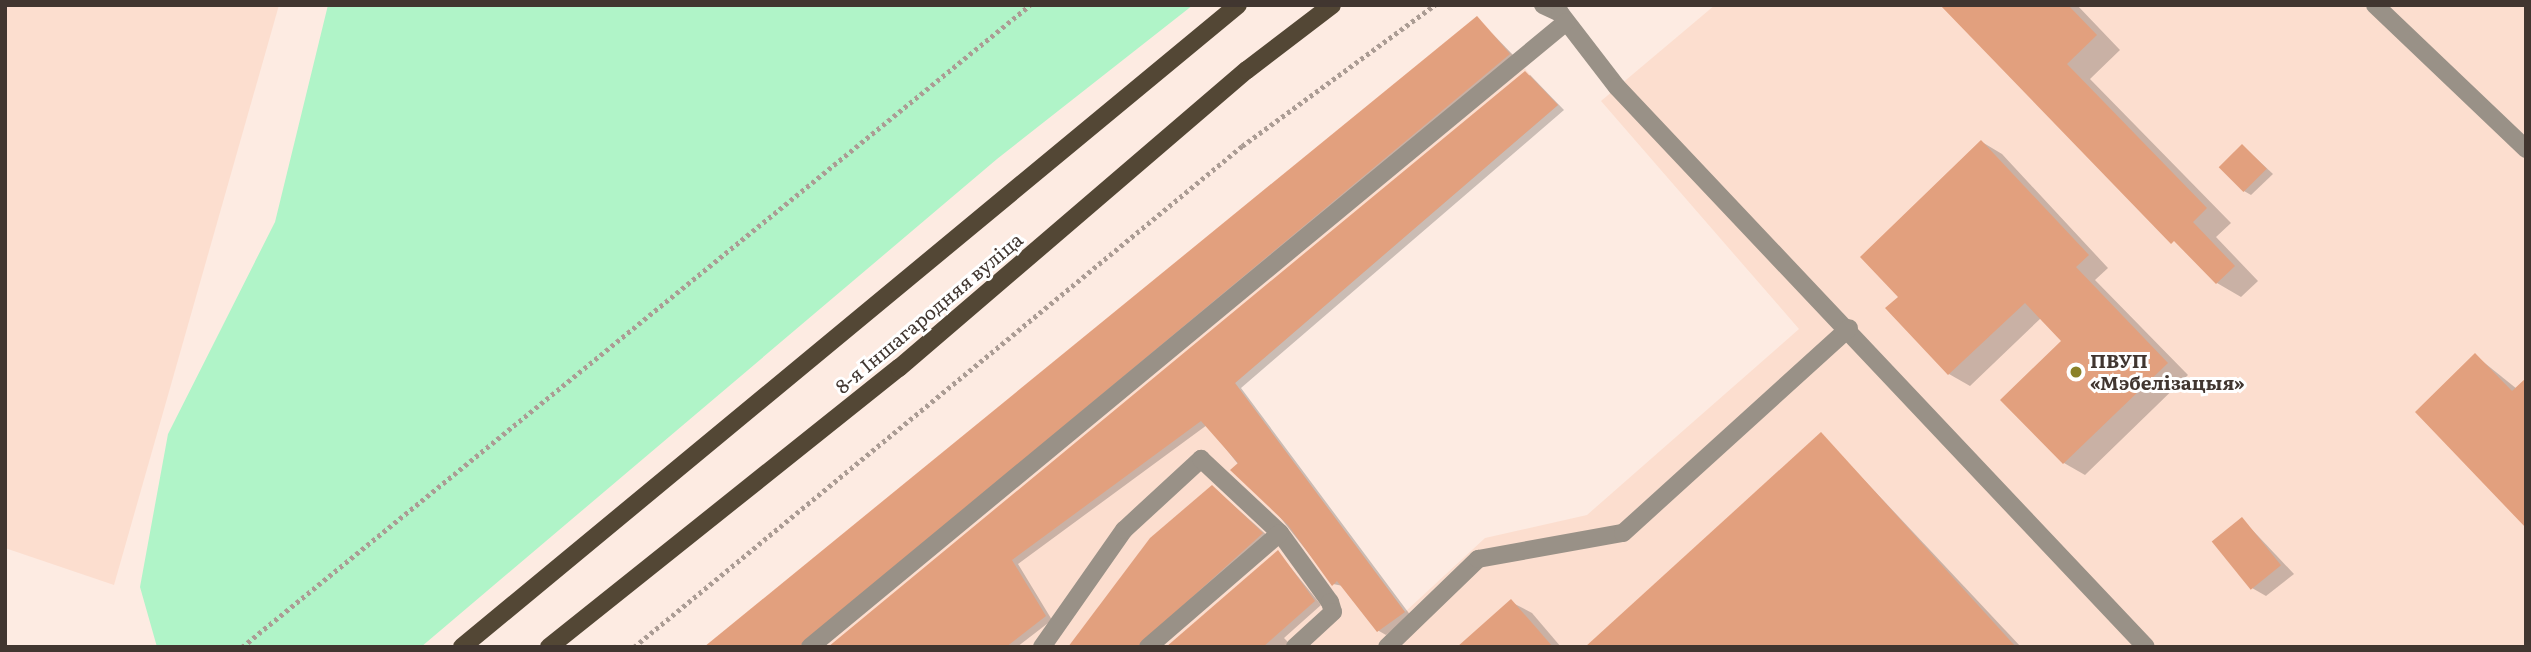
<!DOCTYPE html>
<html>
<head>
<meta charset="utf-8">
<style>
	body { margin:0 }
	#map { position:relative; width:2531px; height:652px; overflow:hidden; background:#fdebe2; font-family:Literata,serif }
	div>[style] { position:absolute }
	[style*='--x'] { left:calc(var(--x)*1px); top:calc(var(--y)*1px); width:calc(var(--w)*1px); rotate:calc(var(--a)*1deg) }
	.built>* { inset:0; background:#fcdecf }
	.green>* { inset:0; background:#b0f4c8 }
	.shadow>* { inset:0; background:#0003 }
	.building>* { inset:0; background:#e2a07e; transform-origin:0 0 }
	.path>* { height:4.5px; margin-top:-2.25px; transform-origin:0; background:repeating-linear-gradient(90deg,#ab9c94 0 3.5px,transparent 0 7px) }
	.minor>* { height:18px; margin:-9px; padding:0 9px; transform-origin:9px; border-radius:9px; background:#999187 }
	.major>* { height:18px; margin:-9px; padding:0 9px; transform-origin:9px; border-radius:9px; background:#534735 }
	.dots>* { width:19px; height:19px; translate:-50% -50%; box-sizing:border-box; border:4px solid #fff; border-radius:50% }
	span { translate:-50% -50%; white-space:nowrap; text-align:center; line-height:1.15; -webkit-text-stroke:6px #fff; paint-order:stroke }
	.street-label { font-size:19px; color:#413630 }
	.poi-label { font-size:19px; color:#413630; font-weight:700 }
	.left { translate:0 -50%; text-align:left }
	.frame { position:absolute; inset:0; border:7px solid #413630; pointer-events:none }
</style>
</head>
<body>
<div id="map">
	<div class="built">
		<i style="clip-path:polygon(5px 5px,279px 5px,114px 585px,5px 548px)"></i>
		<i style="clip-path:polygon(1715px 5px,2526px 5px,2526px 647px,704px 647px,1477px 16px,1558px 105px,1235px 383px,1405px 612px,1485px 538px,1587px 515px,1799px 329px,1601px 101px)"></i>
	</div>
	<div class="green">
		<i style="clip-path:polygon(328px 5px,1193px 5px,997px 159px,421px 647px,157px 647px,140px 587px,168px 434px,275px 222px)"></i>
	</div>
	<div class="shadow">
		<i style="clip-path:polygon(1943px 5px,2077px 5px,2120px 50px,2090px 79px,2231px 223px,2216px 237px,2258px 281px,2241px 297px,2217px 283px)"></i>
		<i style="clip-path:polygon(1477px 18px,1516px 58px,867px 595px)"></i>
		<i style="clip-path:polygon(1530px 75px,1564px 110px,1241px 388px,1411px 616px,1386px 635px,1379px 631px,1343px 586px,1333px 584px,1207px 425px,1018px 564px,1052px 620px,1017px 647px,839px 647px,875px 610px)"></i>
		<i style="clip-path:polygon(1982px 142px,2002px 154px,2108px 268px,2095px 280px,2188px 375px,2085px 475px,2064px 463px,2003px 400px,2063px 341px,2041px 318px,1970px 386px,1949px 374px,1887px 309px,1900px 297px)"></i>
		<i style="clip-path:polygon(2243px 146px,2273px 174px,2251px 195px,2244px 191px)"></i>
		<i style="clip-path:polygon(2476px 356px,2517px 389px,2526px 525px)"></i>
		<i style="clip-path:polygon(1821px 434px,2021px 647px,1613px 647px)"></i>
		<i style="clip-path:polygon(1213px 487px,1269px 537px,1147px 647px,1070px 647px)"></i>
		<i style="clip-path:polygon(2242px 519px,2294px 574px,2266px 596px,2252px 588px)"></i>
		<i style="clip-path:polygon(1278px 552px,1321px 605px,1284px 638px,1293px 647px,1168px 647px)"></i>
		<i style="clip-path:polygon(1511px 602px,1532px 613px,1561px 647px,1460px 647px)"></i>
	</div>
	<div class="building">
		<i style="clip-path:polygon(1940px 5px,2068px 5px,2097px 35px,2067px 64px,2207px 208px,2193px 222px,2235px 266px,2216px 284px,2174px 241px,2171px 244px)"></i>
		<i style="clip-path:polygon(1477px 16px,1510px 54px,799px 647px,704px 647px)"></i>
		<i style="clip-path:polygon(1525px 71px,1558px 105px,1235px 383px,1405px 612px,1377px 632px,1337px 581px,1332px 586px,1288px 525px,1230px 470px,1238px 463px,1201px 421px,1012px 560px,1046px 616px,1006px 647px,828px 647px)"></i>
		<i style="clip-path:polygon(1981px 140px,2089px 255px,2076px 267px,2168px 363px,2063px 464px,2000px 400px,2061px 341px,2025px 303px,1948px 375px,1885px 308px,1898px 297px,1860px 257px)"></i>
		<i style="left:2242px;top:144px;width:35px;height:33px;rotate:45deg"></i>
		<i style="clip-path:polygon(2475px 353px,2512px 391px,2526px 378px,2526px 528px,2415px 412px)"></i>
		<i style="clip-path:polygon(1821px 432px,2016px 647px,1585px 647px)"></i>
		<i style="clip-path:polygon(1212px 485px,1263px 533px,1137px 647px,1068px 647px,1150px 538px)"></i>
		<i style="left:2242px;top:517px;width:62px;height:39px;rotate:51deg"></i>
		<i style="clip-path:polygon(1278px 550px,1315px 601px,1263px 647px,1166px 647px)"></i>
		<i style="clip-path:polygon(1511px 599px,1553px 647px,1457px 647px)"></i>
	</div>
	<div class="path">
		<i style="--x:242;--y:647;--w:1016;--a:-39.17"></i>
		<i style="--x:634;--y:647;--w:788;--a:-39.49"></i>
		<i style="--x:1242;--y:146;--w:239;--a:-36.2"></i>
	</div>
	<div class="minor">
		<i style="--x:1543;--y:5;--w:19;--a:25"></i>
		<i style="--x:1560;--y:13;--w:93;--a:52.4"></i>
		<i style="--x:1617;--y:87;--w:770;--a:46.63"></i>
		<i style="--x:2375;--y:5;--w:209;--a:43.6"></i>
		<i style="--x:810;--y:647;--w:981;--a:-39.58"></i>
		<i style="--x:1042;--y:647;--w:143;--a:-55"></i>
		<i style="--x:1124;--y:530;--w:105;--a:-42.7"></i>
		<i style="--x:1201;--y:459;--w:108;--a:43.1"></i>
		<i style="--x:1280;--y:533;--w:85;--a:54.1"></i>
		<i style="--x:1330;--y:602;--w:10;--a:73"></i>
		<i style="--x:1333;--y:612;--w:52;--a:137.4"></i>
		<i style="--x:1148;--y:647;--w:174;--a:-40.8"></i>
		<i style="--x:1387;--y:647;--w:127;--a:-44"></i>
		<i style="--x:1478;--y:559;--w:147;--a:-10.2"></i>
		<i style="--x:1623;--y:533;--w:305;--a:-42.2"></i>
	</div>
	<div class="major">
		<i style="--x:462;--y:647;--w:1007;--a:-39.6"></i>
		<i style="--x:549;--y:647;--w:448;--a:-38.6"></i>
		<i style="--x:899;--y:368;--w:458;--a:-40.6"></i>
		<i style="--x:1247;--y:70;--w:107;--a:-37.4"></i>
	</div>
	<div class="dots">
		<i style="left:2076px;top:372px;background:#8a8129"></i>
	</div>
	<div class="street-label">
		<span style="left:929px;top:313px;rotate:-40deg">8-я Іншагародняя вуліца</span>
	</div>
	<div class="poi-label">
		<span class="left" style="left:2090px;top:372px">ПВУП<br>«Мэбелізацыя»</span>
	</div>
	<div class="frame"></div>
</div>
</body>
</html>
